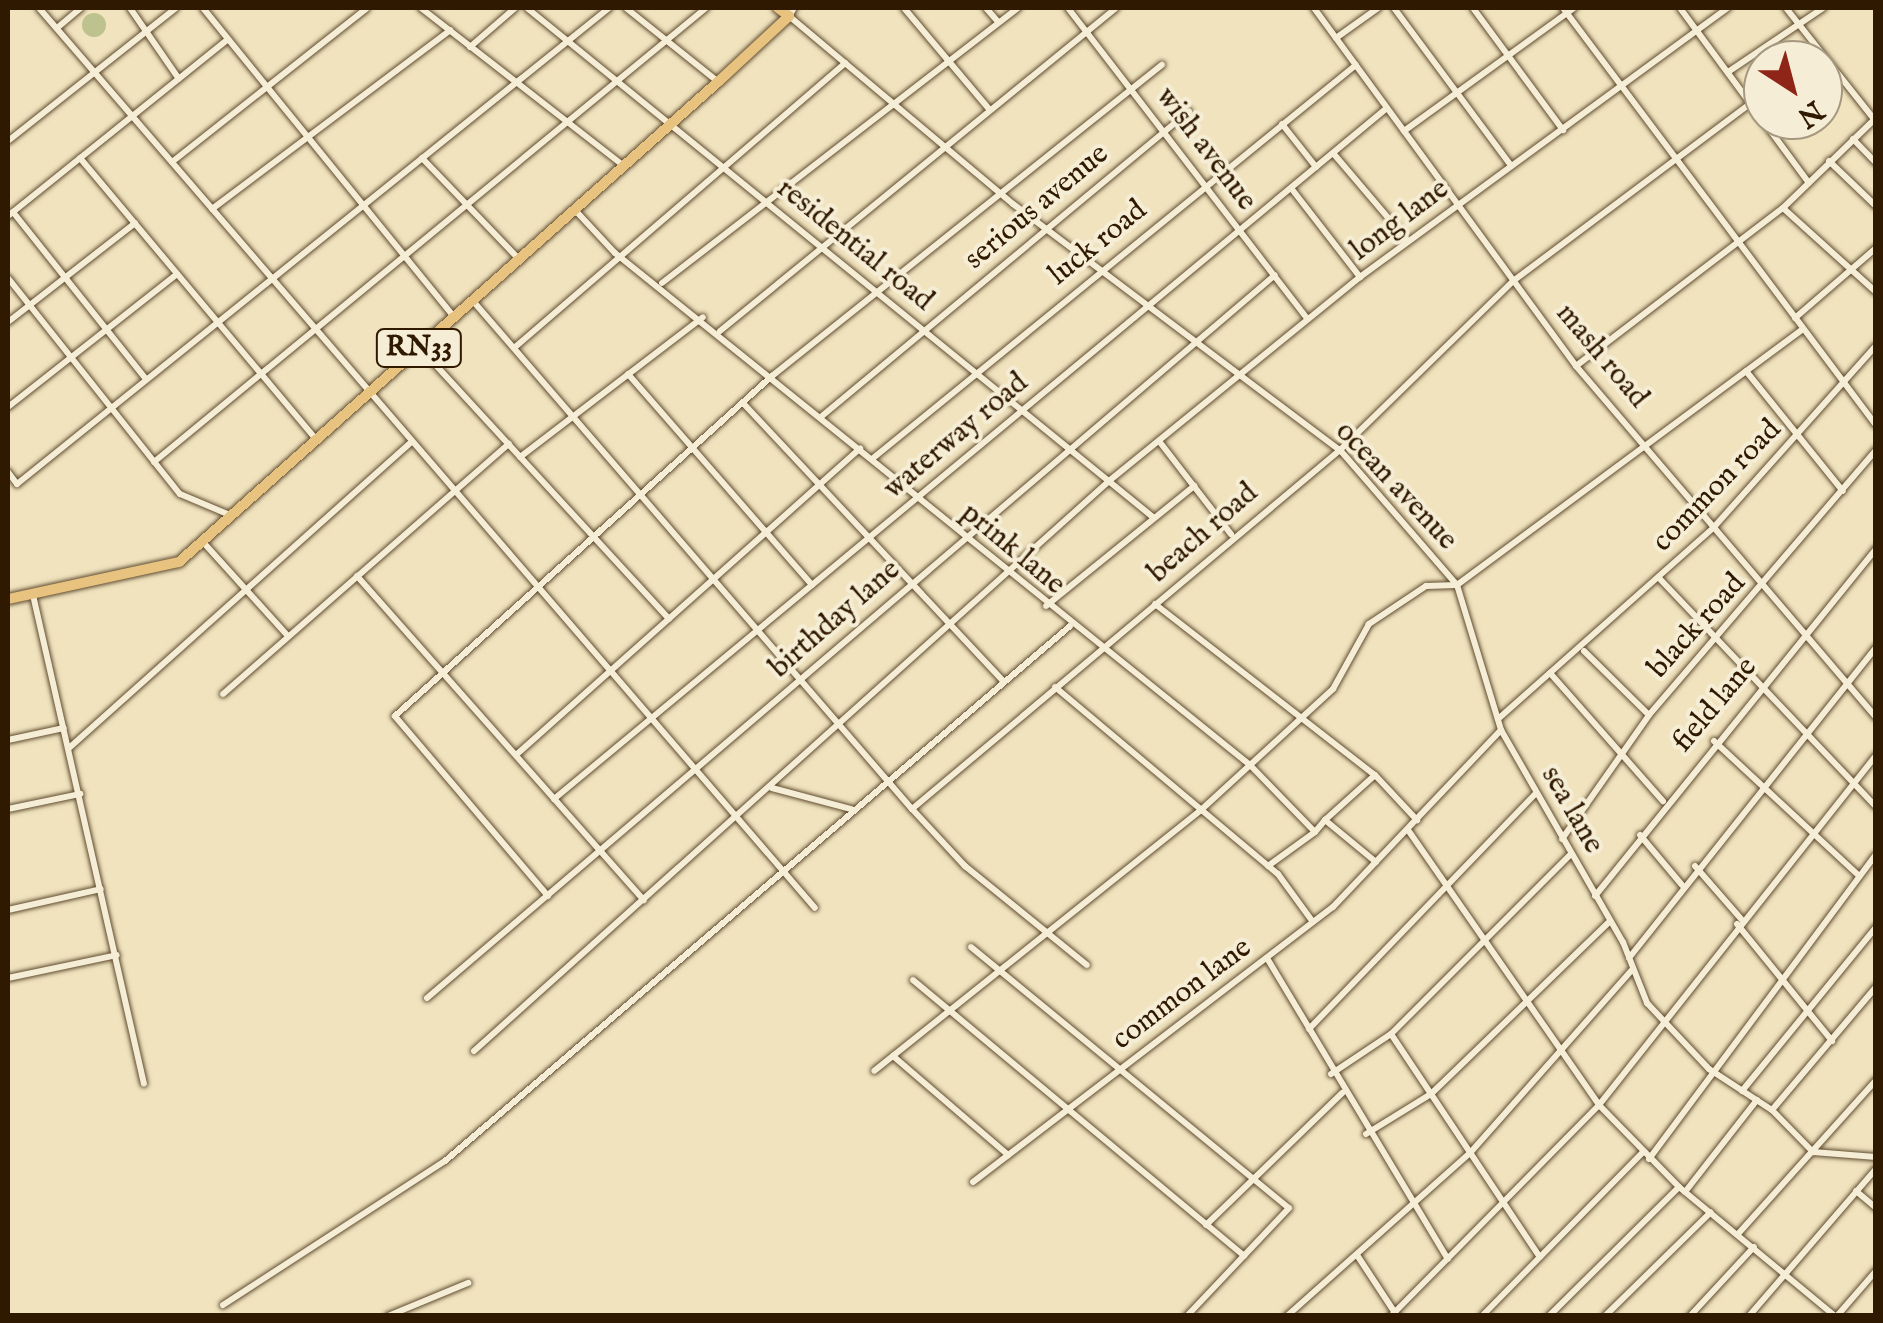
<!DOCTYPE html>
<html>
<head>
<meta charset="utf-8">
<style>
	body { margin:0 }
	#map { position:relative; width:1883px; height:1323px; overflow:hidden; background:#f0e3be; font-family:"IM FELL English",serif }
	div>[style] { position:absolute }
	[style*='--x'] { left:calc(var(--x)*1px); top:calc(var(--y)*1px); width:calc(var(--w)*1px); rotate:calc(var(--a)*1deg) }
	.green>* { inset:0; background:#bec28e }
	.round { border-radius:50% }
	.roads { filter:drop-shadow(0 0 2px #604c30) drop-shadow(0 0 2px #604c30) }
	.street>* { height:6px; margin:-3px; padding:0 3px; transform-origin:3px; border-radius:3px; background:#f5edd5 }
	.primary>* { height:10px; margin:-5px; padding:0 5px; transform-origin:5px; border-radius:5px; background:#e8c27f }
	span { translate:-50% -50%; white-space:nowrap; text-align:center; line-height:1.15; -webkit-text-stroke:8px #f5edd5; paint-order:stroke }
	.shield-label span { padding:2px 8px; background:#f5edd5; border:2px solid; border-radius:8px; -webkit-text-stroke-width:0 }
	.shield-label { font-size:28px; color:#301901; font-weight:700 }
	.street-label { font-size:30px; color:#301901 }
	.frame { position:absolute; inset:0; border:10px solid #301901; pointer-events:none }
	.north { position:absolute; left:1743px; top:40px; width:100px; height:100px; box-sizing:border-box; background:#f5edd5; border:2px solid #a69880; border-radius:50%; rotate:144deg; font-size:28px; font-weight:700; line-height:40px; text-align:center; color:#301901 }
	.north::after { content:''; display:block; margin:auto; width:35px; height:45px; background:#8f2418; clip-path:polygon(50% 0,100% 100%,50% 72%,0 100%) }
</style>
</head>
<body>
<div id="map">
	<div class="green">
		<i class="round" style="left:82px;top:13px;width:24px;height:24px"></i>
	</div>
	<div class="roads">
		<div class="street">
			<i style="--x:39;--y:8;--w:1188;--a:49.23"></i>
			<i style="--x:130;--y:8;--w:86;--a:55.4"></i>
			<i style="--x:203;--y:8;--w:398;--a:50.9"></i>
			<i style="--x:421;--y:8;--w:256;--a:37.9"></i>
			<i style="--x:527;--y:8;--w:808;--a:39.12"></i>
			<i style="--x:626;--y:8;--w:117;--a:38.7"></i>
			<i style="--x:794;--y:8;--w:9;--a:122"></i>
			<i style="--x:789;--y:16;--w:292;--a:40"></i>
			<i style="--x:1013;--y:204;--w:409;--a:37"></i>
			<i style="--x:1340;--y:450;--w:179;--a:49.1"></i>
			<i style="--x:1457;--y:585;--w:31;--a:178"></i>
			<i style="--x:1426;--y:586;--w:69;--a:146.3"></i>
			<i style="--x:1369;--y:624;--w:74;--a:119"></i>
			<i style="--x:1333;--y:689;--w:179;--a:137.5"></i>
			<i style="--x:1201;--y:810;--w:418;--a:141.4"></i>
			<i style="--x:904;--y:8;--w:132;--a:49.9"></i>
			<i style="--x:986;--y:8;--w:18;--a:49"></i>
			<i style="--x:1068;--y:8;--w:391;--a:52.4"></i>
			<i style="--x:1314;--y:8;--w:444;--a:53.8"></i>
			<i style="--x:1576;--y:366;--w:462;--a:49.5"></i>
			<i style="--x:1394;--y:8;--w:194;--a:53.4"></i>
			<i style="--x:1473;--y:8;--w:152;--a:53.6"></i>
			<i style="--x:1563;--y:8;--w:521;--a:53.11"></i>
			<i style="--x:1680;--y:8;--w:217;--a:53.6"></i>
			<i style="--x:1786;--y:8;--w:142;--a:51.6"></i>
			<i style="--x:57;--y:28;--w:31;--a:-40"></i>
			<i style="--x:1336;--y:38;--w:52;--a:-35.5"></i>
			<i style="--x:470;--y:47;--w:60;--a:-40.9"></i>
			<i style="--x:1728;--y:72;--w:115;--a:-34"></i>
			<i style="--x:1282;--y:124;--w:55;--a:51.7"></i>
			<i style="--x:1404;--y:131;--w:210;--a:-35.9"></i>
			<i style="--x:1853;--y:139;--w:33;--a:46"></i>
			<i style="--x:8;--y:141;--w:214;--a:-38.4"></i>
			<i style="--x:1333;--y:153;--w:116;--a:49.6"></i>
			<i style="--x:80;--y:158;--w:367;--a:50"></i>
			<i style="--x:422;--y:158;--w:140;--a:46.2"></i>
			<i style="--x:1829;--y:161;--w:65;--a:43.8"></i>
			<i style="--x:172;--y:162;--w:248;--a:-38.3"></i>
			<i style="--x:1291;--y:188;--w:113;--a:52.2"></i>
			<i style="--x:1783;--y:208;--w:125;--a:42.1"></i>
			<i style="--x:212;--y:209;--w:298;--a:-36.9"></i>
			<i style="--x:575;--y:210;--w:59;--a:47.1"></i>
			<i style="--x:615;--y:253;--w:816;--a:38.88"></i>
			<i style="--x:1250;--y:765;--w:93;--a:45.9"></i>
			<i style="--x:1315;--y:832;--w:16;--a:-50"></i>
			<i style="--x:1325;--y:820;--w:66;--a:39.5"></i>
			<i style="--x:13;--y:212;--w:213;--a:51.5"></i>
			<i style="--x:8;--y:216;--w:282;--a:-38.8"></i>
			<i style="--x:8;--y:278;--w:276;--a:51.5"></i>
			<i style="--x:180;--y:494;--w:54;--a:22.8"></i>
			<i style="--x:662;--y:283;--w:450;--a:-37.7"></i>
			<i style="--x:473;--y:301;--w:671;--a:49.17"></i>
			<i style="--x:912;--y:809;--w:78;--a:47.1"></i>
			<i style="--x:965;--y:866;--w:157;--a:39.1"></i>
			<i style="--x:1795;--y:318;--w:107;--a:-40.8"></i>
			<i style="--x:8;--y:322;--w:161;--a:-37.9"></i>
			<i style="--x:1803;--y:329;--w:430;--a:143.5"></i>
			<i style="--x:1457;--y:585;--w:152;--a:73.1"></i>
			<i style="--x:1501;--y:730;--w:245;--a:60.1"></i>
			<i style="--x:1623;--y:942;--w:66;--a:68.5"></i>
			<i style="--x:1647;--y:1003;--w:91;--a:46.8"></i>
			<i style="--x:1709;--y:1069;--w:75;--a:33.1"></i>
			<i style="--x:1772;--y:1110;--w:59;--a:45.7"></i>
			<i style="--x:1813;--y:1152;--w:63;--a:4.5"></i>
			<i style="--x:720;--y:331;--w:511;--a:-39.2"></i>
			<i style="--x:420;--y:348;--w:368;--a:47.4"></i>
			<i style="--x:514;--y:348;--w:437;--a:-40.7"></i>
			<i style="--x:1576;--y:366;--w:260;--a:-37.4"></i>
			<i style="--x:1783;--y:208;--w:129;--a:-44.1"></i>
			<i style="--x:1746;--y:371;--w:154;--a:51.1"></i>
			<i style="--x:628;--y:374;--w:280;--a:48.9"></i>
			<i style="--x:743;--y:403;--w:382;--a:46.9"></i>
			<i style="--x:8;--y:407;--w:215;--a:-38.2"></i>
			<i style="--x:822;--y:416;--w:477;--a:-39.7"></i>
			<i style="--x:1159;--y:441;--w:118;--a:52.3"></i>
			<i style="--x:520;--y:457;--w:230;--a:-37.4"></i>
			<i style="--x:872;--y:459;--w:624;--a:-39.15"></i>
			<i style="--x:154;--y:462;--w:715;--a:-39.44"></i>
			<i style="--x:8;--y:472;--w:15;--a:53"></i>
			<i style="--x:17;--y:484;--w:760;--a:-38.8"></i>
			<i style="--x:203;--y:542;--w:127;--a:47.9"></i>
			<i style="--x:357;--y:576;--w:433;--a:48.5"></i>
			<i style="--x:1659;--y:578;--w:315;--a:46.5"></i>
			<i style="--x:33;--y:595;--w:501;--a:77.21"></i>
			<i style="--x:1155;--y:604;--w:279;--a:37.9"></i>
			<i style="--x:1375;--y:775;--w:62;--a:47"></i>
			<i style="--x:1046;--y:606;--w:191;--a:-39"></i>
			<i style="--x:1584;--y:651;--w:91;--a:44.6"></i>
			<i style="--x:1550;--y:673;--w:171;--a:48.6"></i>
			<i style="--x:1055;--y:687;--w:291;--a:40"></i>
			<i style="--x:1278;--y:874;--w:59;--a:53.9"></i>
			<i style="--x:223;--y:694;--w:380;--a:-41.2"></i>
			<i style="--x:1498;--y:719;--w:289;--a:-41.6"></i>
			<i style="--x:1714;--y:527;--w:243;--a:-48.2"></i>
			<i style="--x:8;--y:740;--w:57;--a:-12.1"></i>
			<i style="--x:1714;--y:741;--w:197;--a:42.9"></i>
			<i style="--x:69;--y:748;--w:460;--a:-41.8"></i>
			<i style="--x:516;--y:755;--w:461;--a:-41.7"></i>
			<i style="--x:772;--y:788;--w:82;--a:14.9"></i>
			<i style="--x:554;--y:799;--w:1082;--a:-39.68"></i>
			<i style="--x:8;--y:809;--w:74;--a:-11.8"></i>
			<i style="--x:912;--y:809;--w:559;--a:-39.99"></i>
			<i style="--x:1340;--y:450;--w:242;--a:-44.3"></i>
			<i style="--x:1513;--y:281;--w:297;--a:-36.8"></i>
			<i style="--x:1325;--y:820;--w:67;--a:-42"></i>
			<i style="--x:1408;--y:830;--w:335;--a:55.2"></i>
			<i style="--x:1599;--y:1105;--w:115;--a:45.7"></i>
			<i style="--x:1679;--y:1187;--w:202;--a:39.6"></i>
			<i style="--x:1640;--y:835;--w:65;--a:50"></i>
			<i style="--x:1562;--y:839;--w:151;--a:-54.9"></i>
			<i style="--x:1649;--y:715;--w:349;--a:-49.4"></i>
			<i style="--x:1268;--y:866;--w:58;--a:-35.9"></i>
			<i style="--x:1695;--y:866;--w:70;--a:49"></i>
			<i style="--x:548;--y:896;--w:236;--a:-130.4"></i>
			<i style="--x:395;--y:716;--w:508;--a:-42.05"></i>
			<i style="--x:772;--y:376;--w:499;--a:-38.6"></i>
			<i style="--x:1595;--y:896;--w:447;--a:-51"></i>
			<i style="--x:8;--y:910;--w:95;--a:-12.7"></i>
			<i style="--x:1737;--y:924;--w:151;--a:50.9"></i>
			<i style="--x:971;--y:947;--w:411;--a:39.4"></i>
			<i style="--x:1289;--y:1208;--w:149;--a:133.4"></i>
			<i style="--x:1267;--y:958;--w:351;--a:59"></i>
			<i style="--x:1629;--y:958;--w:397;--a:-51.5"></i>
			<i style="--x:8;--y:978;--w:111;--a:-11.9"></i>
			<i style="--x:913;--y:980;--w:431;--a:39.8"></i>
			<i style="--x:427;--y:998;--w:1114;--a:-40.45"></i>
			<i style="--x:1309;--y:1029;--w:327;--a:-46.1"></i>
			<i style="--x:1391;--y:1034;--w:268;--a:56.3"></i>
			<i style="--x:474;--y:1051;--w:853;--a:-41.91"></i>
			<i style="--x:1109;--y:481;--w:323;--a:-39.1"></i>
			<i style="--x:1360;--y:277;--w:456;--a:-36.2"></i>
			<i style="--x:893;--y:1056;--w:152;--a:40.7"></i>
			<i style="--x:1331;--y:1074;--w:72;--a:-33.7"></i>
			<i style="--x:1391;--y:1034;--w:255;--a:-45"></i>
			<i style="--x:1742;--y:1091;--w:212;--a:-50.7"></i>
			<i style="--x:1772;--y:1110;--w:161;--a:-49.8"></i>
			<i style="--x:1366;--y:1134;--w:76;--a:-31.6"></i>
			<i style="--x:1431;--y:1094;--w:249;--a:-44"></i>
			<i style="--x:1649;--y:1159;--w:379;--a:-53.3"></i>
			<i style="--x:973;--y:1182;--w:453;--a:-37.4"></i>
			<i style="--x:1333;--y:907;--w:244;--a:-46.5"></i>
			<i style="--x:1856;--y:1191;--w:26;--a:40"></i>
			<i style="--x:1685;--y:1192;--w:117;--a:-52"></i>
			<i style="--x:1206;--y:1225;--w:190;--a:-44.1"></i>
			<i style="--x:1738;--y:1234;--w:207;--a:-48.1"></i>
			<i style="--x:1357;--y:1255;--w:73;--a:56.7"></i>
			<i style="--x:223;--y:1305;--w:265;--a:-33"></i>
			<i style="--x:445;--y:1161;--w:823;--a:-40.56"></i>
			<i style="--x:388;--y:1316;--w:87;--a:-22.4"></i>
			<i style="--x:1287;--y:1316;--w:245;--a:-41.7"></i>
			<i style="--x:1470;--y:1153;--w:244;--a:-48.5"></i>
			<i style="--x:1391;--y:1316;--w:296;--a:-45.4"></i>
			<i style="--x:1599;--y:1105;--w:446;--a:-51.6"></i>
			<i style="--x:1482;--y:1316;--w:230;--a:-45.5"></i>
			<i style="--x:1549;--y:1316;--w:183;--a:-44.8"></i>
			<i style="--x:1605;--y:1316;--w:148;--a:-44.5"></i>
			<i style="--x:1690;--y:1316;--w:94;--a:-47.2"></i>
			<i style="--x:1749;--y:1316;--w:194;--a:-49.2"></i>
			<i style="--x:1837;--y:1316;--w:60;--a:-49.1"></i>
		</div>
		<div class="primary">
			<i style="--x:8;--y:599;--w:175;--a:-12.2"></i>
			<i style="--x:179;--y:562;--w:722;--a:-41.69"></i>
			<i style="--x:718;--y:82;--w:97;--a:-42.9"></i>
			<i style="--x:789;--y:16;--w:14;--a:-144"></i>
		</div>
	</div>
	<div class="shield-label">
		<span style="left:419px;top:348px">RN33</span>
	</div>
	<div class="street-label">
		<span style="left:1206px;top:149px;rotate:53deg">wish avenue</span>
		<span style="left:1037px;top:207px;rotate:-40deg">serious avenue</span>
		<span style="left:1400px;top:220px;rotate:-37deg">long lane</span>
		<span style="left:1098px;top:243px;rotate:-39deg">luck road</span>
		<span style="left:855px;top:245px;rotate:39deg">residential road</span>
		<span style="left:1602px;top:356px;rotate:50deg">mash road</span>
		<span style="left:956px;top:436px;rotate:-40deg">waterway road</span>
		<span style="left:1396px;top:486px;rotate:47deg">ocean avenue</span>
		<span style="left:1717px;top:486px;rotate:-46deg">common road</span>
		<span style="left:1203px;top:533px;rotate:-41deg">beach road</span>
		<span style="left:1013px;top:549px;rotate:40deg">prink lane</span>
		<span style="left:835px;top:619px;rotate:-41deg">birthday lane</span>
		<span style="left:1697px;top:626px;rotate:-48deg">black road</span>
		<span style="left:1715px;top:705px;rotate:-50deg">field lane</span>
		<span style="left:1572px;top:810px;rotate:60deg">sea lane</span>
		<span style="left:1182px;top:994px;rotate:-37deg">common lane</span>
	</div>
	<div class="frame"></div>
	<div class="north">N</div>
</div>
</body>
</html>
